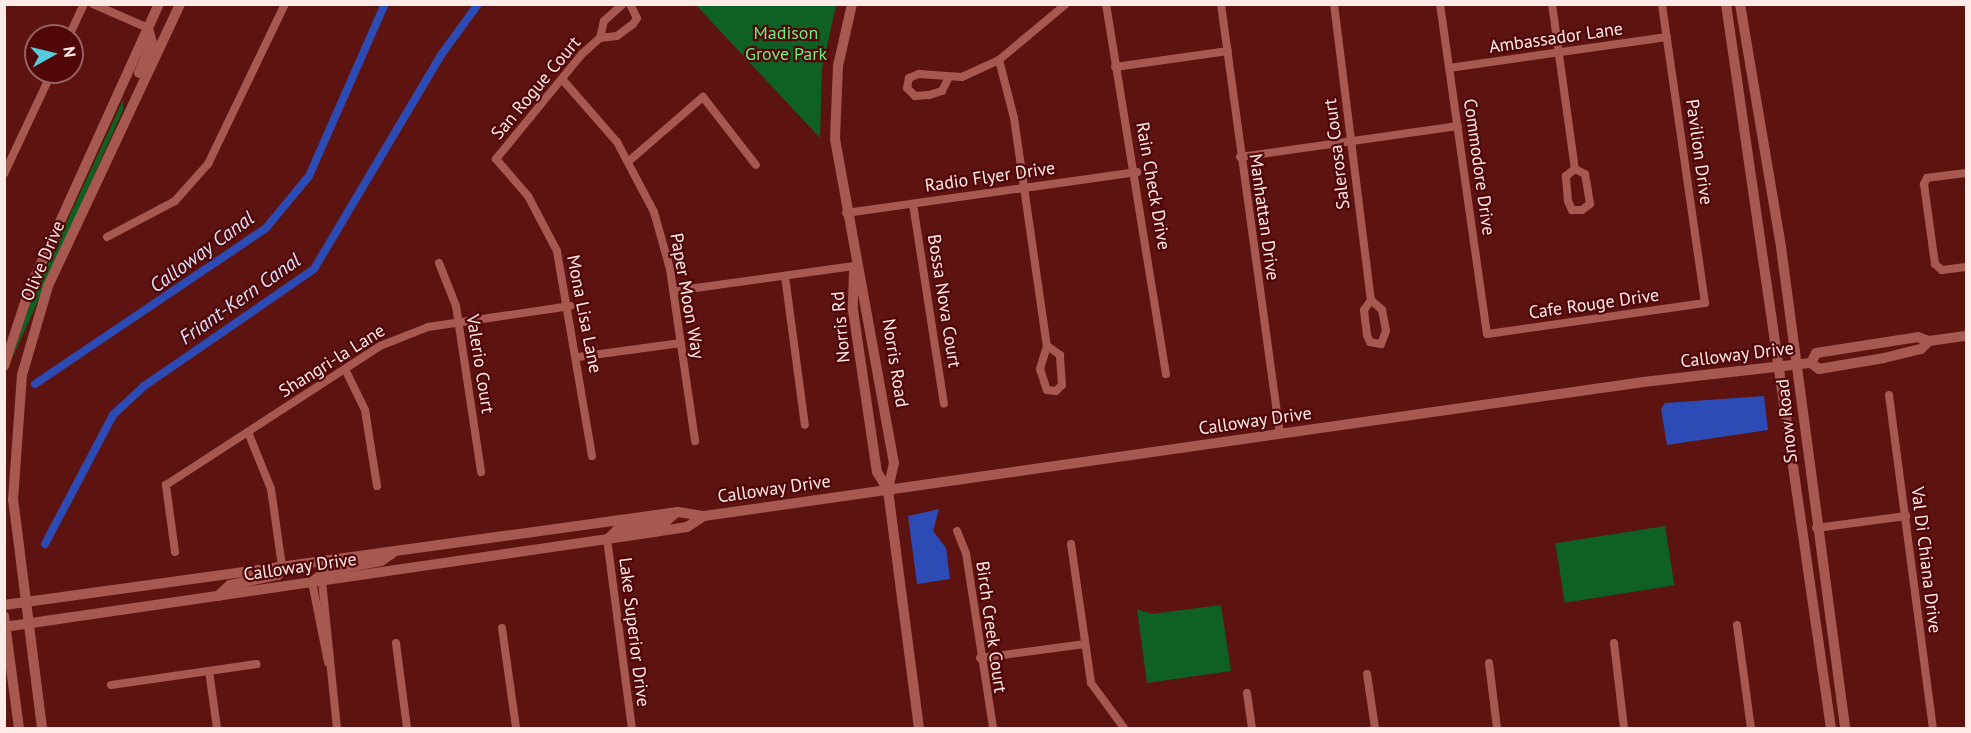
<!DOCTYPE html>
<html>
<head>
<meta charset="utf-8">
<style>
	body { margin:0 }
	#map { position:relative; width:1971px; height:733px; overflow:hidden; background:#5d1411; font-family:"PT Sans",sans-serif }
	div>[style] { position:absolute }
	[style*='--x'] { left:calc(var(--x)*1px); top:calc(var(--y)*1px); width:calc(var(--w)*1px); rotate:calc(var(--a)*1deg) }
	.green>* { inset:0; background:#0f6024; transform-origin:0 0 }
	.water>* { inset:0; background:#2d4bb4 }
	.canal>* { height:8px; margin:-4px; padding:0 4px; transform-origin:4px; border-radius:4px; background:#2d4bb4 }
	.street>* { height:8px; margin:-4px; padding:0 4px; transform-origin:4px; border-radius:4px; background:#a75850 }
	.secondary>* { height:10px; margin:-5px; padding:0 5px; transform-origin:5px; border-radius:5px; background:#a75850 }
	span { translate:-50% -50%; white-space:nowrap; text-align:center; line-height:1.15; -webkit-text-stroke:4.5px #510607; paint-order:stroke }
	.park-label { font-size:18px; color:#64f27e }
	.street-label { font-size:18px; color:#feebe8 }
	.water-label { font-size:20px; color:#d6e2fd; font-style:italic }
	.frame { position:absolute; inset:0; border:6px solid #feebe8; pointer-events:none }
	.north { position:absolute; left:24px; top:24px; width:60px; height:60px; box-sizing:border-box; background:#510607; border:2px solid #966261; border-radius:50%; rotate:82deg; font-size:16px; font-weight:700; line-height:24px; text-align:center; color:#feebe8 }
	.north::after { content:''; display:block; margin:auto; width:21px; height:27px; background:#53cbda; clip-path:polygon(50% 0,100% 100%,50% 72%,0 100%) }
</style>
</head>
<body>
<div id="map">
	<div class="green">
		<i style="clip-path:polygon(696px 5px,836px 5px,822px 69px,820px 138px)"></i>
		<i style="clip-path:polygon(123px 100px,123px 110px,12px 359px,31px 300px)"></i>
		<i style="left:1665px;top:526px;width:60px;height:111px;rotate:81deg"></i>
		<i style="clip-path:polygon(1221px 605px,1231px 671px,1147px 683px,1137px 609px,1152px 614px)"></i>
	</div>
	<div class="water">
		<i style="clip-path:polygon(1764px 396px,1768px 430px,1667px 445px,1661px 409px,1665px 403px)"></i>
		<i style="clip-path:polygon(939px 509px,933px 531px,946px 548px,950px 579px,917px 584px,908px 516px)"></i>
	</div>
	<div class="canal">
		<i style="--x:35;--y:384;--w:279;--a:-34"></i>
		<i style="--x:266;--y:228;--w:67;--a:-50.4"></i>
		<i style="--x:309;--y:176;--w:188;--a:-66.2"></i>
		<i style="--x:45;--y:544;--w:146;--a:-62.2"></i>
		<i style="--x:113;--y:415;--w:42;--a:-43.1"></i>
		<i style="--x:144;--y:386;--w:206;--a:-34.5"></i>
		<i style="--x:314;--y:269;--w:249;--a:-59.3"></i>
		<i style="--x:441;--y:55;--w:63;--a:-54"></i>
	</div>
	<div class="street">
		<i style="--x:93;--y:4;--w:60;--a:23.6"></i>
		<i style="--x:1106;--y:4;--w:375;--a:80.8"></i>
		<i style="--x:1221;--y:4;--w:434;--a:82.2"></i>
		<i style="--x:1334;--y:4;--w:298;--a:82.9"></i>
		<i style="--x:1371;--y:300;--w:15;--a:42"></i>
		<i style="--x:1382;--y:310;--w:21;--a:79"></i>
		<i style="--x:1386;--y:331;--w:14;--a:111"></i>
		<i style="--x:1381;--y:344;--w:11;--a:-170"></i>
		<i style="--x:1370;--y:342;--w:8;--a:-113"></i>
		<i style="--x:1367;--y:335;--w:25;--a:-97"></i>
		<i style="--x:1364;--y:310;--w:12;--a:-55"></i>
		<i style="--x:1440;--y:4;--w:333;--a:81.9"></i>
		<i style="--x:1487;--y:334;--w:220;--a:-8.1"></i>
		<i style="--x:1705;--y:303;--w:302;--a:-98.2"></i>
		<i style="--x:1552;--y:4;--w:167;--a:82.1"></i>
		<i style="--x:69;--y:36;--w:35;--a:-65"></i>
		<i style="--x:600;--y:38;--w:17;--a:-77"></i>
		<i style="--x:604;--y:21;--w:25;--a:-42"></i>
		<i style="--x:999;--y:60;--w:60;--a:75.5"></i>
		<i style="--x:1014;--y:118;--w:230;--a:81.8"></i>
		<i style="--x:1047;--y:346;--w:24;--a:107"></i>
		<i style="--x:1040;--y:369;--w:22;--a:72"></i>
		<i style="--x:1047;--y:390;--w:9;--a:6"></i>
		<i style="--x:1056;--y:391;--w:8;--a:-45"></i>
		<i style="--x:1062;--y:385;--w:30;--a:-94"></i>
		<i style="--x:1060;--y:355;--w:16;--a:-145"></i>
		<i style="--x:1115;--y:67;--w:114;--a:-8.1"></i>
		<i style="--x:1449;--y:68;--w:220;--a:-8.1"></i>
		<i style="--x:562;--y:79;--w:84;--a:48.9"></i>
		<i style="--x:617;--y:142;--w:79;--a:62.1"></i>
		<i style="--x:654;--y:212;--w:59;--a:74.3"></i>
		<i style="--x:670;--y:269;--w:174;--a:81.7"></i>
		<i style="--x:948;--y:79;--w:13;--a:117"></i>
		<i style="--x:942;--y:91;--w:14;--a:163"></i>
		<i style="--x:929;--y:95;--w:14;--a:176"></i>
		<i style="--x:915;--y:96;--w:11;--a:-135"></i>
		<i style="--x:907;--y:88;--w:10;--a:-79"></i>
		<i style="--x:909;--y:78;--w:11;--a:-22"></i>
		<i style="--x:919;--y:74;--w:43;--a:4"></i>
		<i style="--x:962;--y:77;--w:41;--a:-24.7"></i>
		<i style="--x:999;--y:60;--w:87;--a:-39.9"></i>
		<i style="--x:1240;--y:157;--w:220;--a:-8.1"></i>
		<i style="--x:629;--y:161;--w:98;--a:-40.9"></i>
		<i style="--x:703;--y:97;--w:86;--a:52.1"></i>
		<i style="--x:1575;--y:169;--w:11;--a:27"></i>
		<i style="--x:1585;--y:174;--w:11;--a:80"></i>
		<i style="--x:1587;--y:185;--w:19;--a:81"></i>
		<i style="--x:1590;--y:204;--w:10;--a:143"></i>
		<i style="--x:1582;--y:210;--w:10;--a:180"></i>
		<i style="--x:1572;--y:210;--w:10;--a:-114"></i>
		<i style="--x:1568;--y:201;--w:25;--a:-95"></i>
		<i style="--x:1566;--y:176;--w:11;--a:-38"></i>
		<i style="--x:1966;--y:173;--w:39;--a:173"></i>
		<i style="--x:1927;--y:178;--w:7;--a:117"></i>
		<i style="--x:1924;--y:184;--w:81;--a:82.2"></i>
		<i style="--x:1935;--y:264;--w:9;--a:41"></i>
		<i style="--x:1942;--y:270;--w:24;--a:-7"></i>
		<i style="--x:4;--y:174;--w:113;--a:-64.8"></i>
		<i style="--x:913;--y:204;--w:202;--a:81.2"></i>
		<i style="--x:846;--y:213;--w:294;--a:-8"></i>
		<i style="--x:107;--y:237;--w:77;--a:-27.9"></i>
		<i style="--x:175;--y:201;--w:50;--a:-48.3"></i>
		<i style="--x:208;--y:164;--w:178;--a:-64.3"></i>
		<i style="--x:439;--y:263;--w:46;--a:68.4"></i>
		<i style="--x:456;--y:306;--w:168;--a:81.4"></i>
		<i style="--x:785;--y:276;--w:150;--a:82.4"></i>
		<i style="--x:674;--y:291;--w:182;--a:-7.9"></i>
		<i style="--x:578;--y:357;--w:104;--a:-7.7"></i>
		<i style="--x:345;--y:369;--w:46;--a:64"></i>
		<i style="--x:365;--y:410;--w:77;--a:81"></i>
		<i style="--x:1889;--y:395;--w:336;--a:82.5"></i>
		<i style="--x:248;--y:432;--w:61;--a:68"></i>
		<i style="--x:271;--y:489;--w:78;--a:81.9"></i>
		<i style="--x:592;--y:456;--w:208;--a:-99.7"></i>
		<i style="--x:557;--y:251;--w:62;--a:-117.8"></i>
		<i style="--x:528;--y:196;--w:49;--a:-130.9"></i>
		<i style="--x:496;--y:159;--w:136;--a:-50.7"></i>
		<i style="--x:582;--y:54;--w:24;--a:-42"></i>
		<i style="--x:600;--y:38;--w:17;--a:-7"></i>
		<i style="--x:617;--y:36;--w:20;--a:-37"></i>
		<i style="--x:633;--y:24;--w:7;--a:-56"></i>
		<i style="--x:637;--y:18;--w:16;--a:-117"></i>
		<i style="--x:1816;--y:528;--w:91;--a:-7.6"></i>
		<i style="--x:957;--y:531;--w:24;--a:68"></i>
		<i style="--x:966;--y:553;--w:177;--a:81.2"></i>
		<i style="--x:607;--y:539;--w:191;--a:82.5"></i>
		<i style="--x:1071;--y:544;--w:140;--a:81.8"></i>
		<i style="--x:1091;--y:683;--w:56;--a:53.7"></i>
		<i style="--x:175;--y:552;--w:68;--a:-97.7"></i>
		<i style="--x:166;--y:485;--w:255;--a:-33"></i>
		<i style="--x:380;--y:346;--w:52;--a:-21.6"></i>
		<i style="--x:428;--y:327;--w:144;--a:-8.4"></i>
		<i style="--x:322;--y:581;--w:148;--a:84.2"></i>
		<i style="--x:312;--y:582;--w:82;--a:78.7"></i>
		<i style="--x:1737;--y:625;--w:104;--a:82.3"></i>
		<i style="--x:502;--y:628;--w:101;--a:82"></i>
		<i style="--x:396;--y:643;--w:86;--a:82.6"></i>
		<i style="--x:1614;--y:643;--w:86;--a:83.3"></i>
		<i style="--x:980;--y:658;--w:106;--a:-7.6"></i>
		<i style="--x:1489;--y:663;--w:65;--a:83"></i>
		<i style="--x:209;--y:671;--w:58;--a:82"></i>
		<i style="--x:1367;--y:674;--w:55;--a:81.6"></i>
		<i style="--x:111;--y:685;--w:147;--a:-8.2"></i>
		<i style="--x:1247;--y:693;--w:35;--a:82"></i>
	</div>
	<div class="secondary">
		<i style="--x:852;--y:4;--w:64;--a:102.7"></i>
		<i style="--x:838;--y:66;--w:73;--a:92.4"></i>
		<i style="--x:835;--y:139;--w:329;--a:79.7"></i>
		<i style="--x:894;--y:463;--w:28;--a:103"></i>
		<i style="--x:888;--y:490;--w:240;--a:82.6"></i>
		<i style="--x:1726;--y:4;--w:732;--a:81.75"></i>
		<i style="--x:1740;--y:4;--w:246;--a:80.4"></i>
		<i style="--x:1781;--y:247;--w:485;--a:82.4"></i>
		<i style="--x:139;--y:73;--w:33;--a:-67"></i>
		<i style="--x:152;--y:43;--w:16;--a:-105"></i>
		<i style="--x:854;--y:272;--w:38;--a:92"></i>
		<i style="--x:853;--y:310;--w:164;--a:81.6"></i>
		<i style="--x:877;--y:472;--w:21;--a:59"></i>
		<i style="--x:1811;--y:363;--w:11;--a:-63"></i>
		<i style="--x:1816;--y:353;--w:103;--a:-8.9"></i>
		<i style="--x:1918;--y:337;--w:12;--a:20"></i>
		<i style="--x:1929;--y:341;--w:37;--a:-8"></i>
		<i style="--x:4;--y:366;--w:82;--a:-71.6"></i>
		<i style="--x:30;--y:288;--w:312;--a:-65.6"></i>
		<i style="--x:608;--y:539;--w:13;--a:-45"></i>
		<i style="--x:617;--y:530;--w:49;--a:-9.5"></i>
		<i style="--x:665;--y:522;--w:16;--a:-40"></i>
		<i style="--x:312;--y:582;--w:18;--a:-38"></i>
		<i style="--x:326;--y:571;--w:56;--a:-10.3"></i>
		<i style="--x:381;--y:561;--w:14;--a:-34"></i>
		<i style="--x:218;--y:596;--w:16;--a:-43"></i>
		<i style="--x:230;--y:585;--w:49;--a:-11.8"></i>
		<i style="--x:278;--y:575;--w:10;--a:-66"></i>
		<i style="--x:4;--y:605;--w:680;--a:-7.86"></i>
		<i style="--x:678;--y:512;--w:26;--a:9"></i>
		<i style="--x:704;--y:516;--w:949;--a:-8.12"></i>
		<i style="--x:1643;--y:382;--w:169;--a:-6.5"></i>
		<i style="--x:1811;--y:363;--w:10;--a:37"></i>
		<i style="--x:1819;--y:369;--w:66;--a:-9.6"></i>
		<i style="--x:1884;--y:358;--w:38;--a:-14"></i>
		<i style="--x:1921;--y:349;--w:11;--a:-45"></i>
		<i style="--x:4;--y:616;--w:113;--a:82.4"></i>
		<i style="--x:4;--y:627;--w:609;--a:-8.3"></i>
		<i style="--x:607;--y:539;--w:81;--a:-8.5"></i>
		<i style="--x:687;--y:527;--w:20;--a:-33"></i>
		<i style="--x:42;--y:728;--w:230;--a:-97.2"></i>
		<i style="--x:13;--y:500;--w:125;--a:-85.9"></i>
		<i style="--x:22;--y:375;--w:93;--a:-73.7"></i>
		<i style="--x:48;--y:286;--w:311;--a:-64.9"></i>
	</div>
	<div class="park-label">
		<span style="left:786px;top:44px">Madison<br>Grove Park</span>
	</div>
	<div class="street-label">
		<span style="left:1556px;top:38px;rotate:-8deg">Ambassador Lane</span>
		<span style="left:536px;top:88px;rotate:-50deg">San Rogue Court</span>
		<span style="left:1699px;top:152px;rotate:82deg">Pavilion Drive</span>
		<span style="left:1337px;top:154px;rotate:-97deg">Salerosa Court</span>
		<span style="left:1479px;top:167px;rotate:82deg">Commodore Drive</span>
		<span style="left:990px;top:177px;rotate:-8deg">Radio Flyer Drive</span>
		<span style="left:1153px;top:186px;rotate:80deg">Rain Check Drive</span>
		<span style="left:1264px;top:217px;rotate:82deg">Manhattan Drive</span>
		<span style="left:43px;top:261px;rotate:-67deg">Olive Drive</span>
		<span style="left:687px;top:296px;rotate:80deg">Paper Moon Way</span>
		<span style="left:944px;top:301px;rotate:81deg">Bossa Nova Court</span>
		<span style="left:1594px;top:304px;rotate:-8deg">Cafe Rouge Drive</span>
		<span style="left:584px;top:314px;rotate:79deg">Mona Lisa Lane</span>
		<span style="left:841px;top:327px;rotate:-95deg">Norris Rd</span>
		<span style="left:1737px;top:355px;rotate:-7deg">Calloway Drive</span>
		<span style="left:332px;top:361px;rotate:-32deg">Shangri-la Lane</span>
		<span style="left:895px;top:363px;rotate:81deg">Norris Road</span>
		<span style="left:480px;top:364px;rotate:81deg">Valerio Court</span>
		<span style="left:1255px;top:421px;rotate:-8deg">Calloway Drive</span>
		<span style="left:1787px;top:421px;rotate:-96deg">Snow Road</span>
		<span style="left:774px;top:489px;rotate:-8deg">Calloway Drive</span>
		<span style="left:1926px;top:560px;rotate:83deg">Val Di Chiana Drive</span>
		<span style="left:300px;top:567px;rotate:-8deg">Calloway Drive</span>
		<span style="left:991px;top:627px;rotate:82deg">Birch Creek Court</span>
		<span style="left:634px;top:632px;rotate:83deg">Lake Superior Drive</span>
	</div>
	<div class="water-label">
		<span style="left:202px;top:252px;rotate:-36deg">Calloway Canal</span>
		<span style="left:240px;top:299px;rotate:-35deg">Friant-Kern Canal</span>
	</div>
	<div class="frame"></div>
	<div class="north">N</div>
</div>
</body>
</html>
